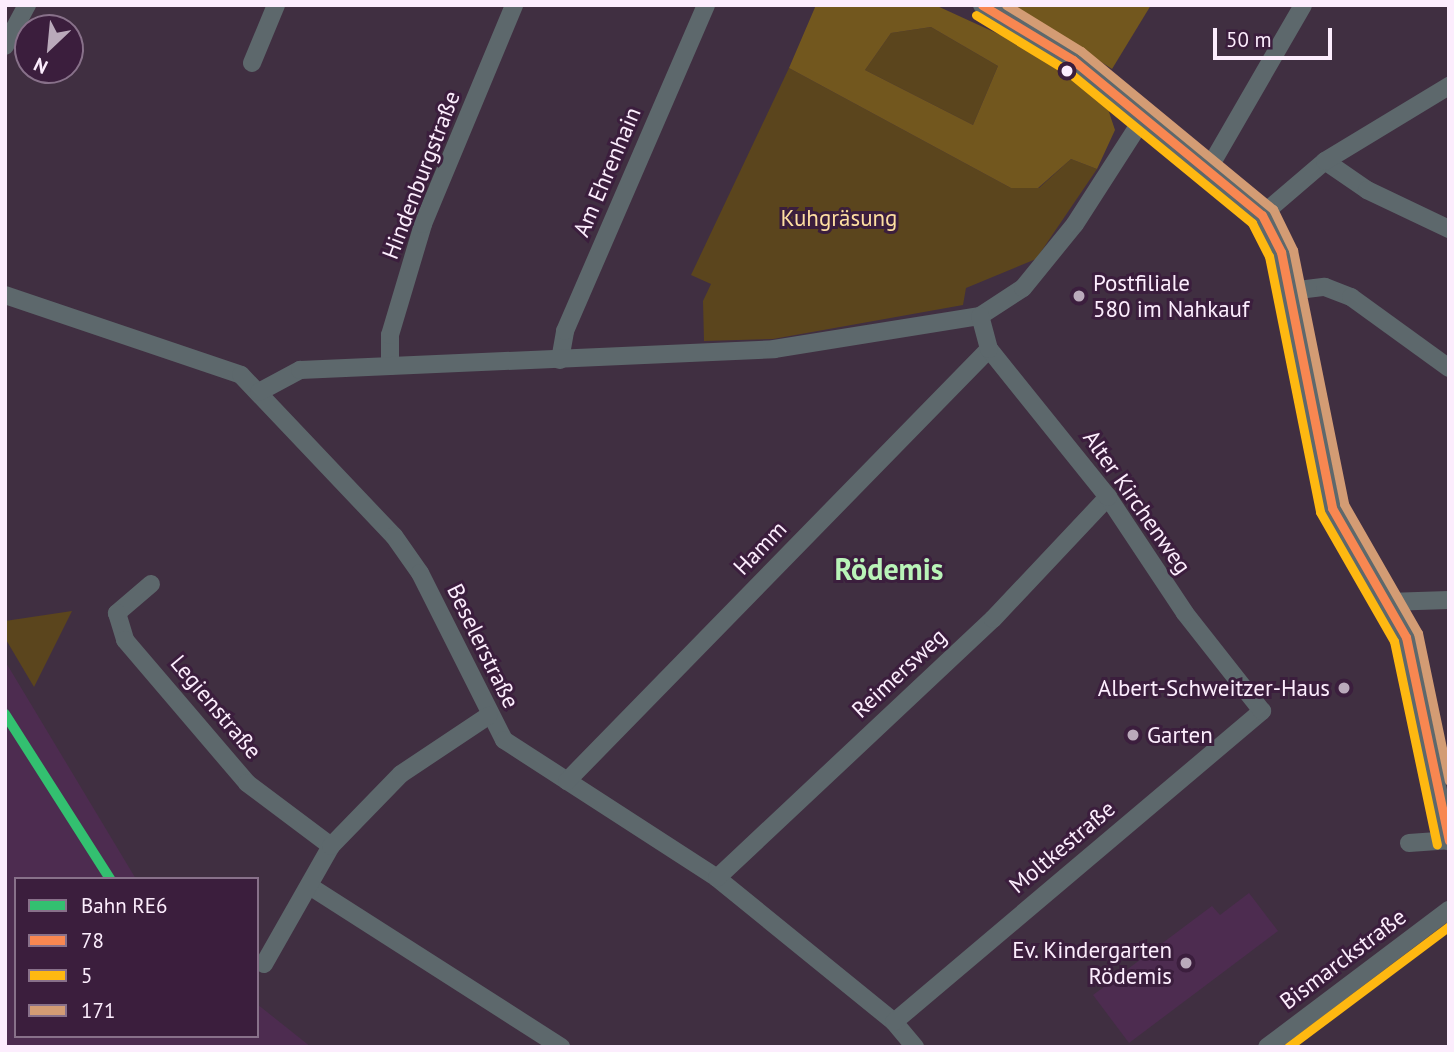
<!DOCTYPE html>
<html>
<head>
<meta charset="utf-8">
<style>
	body { margin:0 }
	#map { position:relative; width:1454px; height:1052px; overflow:hidden; background:#402f41; font-family:"PT Sans",sans-serif }
	div>[style] { position:absolute }
	[style*='--x'] { left:calc(var(--x)*1px); top:calc(var(--y)*1px); width:calc(var(--w)*1px); rotate:calc(var(--a)*1deg) }
	.built>* { inset:0; background:#4d2c50 }
	.green>* { inset:0; background:#5b451d }
	.forest>* { inset:0; background:#72571e }
	.minor>* { height:18px; margin:-9px; padding:0 9px; transform-origin:9px; border-radius:9px; background:#5d686c }
	.bus-1>* { height:9px; margin:-4.5px; padding:0 4.5px; transform-origin:4.5px; border-radius:4.5px; background:#f88751 }
	.bus-2>* { height:9px; margin:-4.5px; padding:0 4.5px; transform-origin:4.5px; border-radius:4.5px; background:#feb811 }
	.bus-3>* { height:9px; margin:-4.5px; padding:0 4.5px; transform-origin:4.5px; border-radius:4.5px; background:#d39c74 }
	.rail-1>* { height:10px; margin:-5px; padding:0 5px; transform-origin:5px; border-radius:5px; background:#33c070 }
	.dots>* { width:19px; height:19px; translate:-50% -50%; box-sizing:border-box; border:4px solid #3b1e3d; border-radius:50% }
	span { translate:-50% -50%; white-space:nowrap; text-align:center; line-height:1.15; -webkit-text-stroke:6px #3b1e3d; paint-order:stroke }
	.street-label { font-size:23px; color:#fcedfd }
	.park-label { font-size:23px; color:#fedfa1 }
	.poi-label { font-size:23px; color:#fcedfd }
	.left { translate:0 -50%; text-align:left }
	.right { translate:-100% -50%; text-align:right }
	.district-label { font-size:30px; color:#b9f4b8; font-weight:700 }
	.frame { position:absolute; inset:0; border:7px solid #fcedfd; pointer-events:none }
	.legend { position:absolute; left:14px; top:877px; width:245px; height:161px; box-sizing:border-box; background:#3b1e3d; border:2px solid #88718a; margin:0; padding:9px 12px; list-style:none; font-size:21px; color:#fcedfd }
	.legend li { display:flex; align-items:center; gap:14px; height:35px }
	.legend b { width:35px; border:2px solid #88718a }
	.north { position:absolute; left:14px; top:14px; width:70px; height:70px; box-sizing:border-box; background:#3b1e3d; border:2px solid #88718a; border-radius:50%; rotate:206deg; font-size:19px; font-weight:700; line-height:28px; text-align:center; color:#fcedfd }
	.north::after { content:''; display:block; margin:auto; width:24px; height:32px; background:#baaabb; clip-path:polygon(50% 0,100% 100%,50% 72%,0 100%) }
	.scale { position:absolute; left:1213px; top:28px; width:119px; height:32px; box-sizing:border-box; border:4px solid #fcedfd; border-top:0; padding-left:9px; font-size:21px; line-height:24px; white-space:nowrap; color:#fcedfd; -webkit-text-stroke:5px #3b1e3d; paint-order:stroke }
</style>
</head>
<body>
<div id="map">
	<div class="built">
		<i style="clip-path:polygon(5px 661px,136px 879px,16px 879px,16px 1036px,257px 1036px,257px 1004px,311px 1047px,5px 1047px)"></i>
		<i style="clip-path:polygon(1249px 893px,1278px 931px,1129px 1043px,1093px 995px,1212px 906px,1220px 915px)"></i>
	</div>
	<div class="green">
		<i style="clip-path:polygon(931px 27px,998px 66px,973px 125px,865px 70px,891px 33px)"></i>
		<i style="clip-path:polygon(789px 68px,1011px 188px,1039px 188px,1071px 159px,1097px 169px,1036px 259px,966px 288px,963px 305px,773px 339px,704px 341px,703px 301px,711px 284px,691px 275px)"></i>
		<i style="clip-path:polygon(72px 611px,34px 687px,5px 638px,5px 621px)"></i>
	</div>
	<div class="forest">
		<i style="clip-path:polygon(evenodd,816px 5px,935px 5px,1027px 47px,1105px 100px,1115px 130px,1097px 169px,1071px 159px,1038px 188px,1011px 188px,789px 68px,816px 5px,931px 27px,998px 66px,973px 125px,865px 70px,891px 33px,931px 27px)"></i>
		<i style="clip-path:polygon(1013px 5px,1151px 5px,1112px 69px)"></i>
	</div>
	<div class="minor">
		<i style="--x:982;--y:5;--w:106;--a:31.1"></i>
		<i style="--x:1073;--y:60;--w:244;--a:39.4"></i>
		<i style="--x:1262;--y:215;--w:42;--a:62.8"></i>
		<i style="--x:1281;--y:252;--w:261;--a:78.7"></i>
		<i style="--x:1332;--y:508;--w:149;--a:60.2"></i>
		<i style="--x:1406;--y:637;--w:209;--a:78.2"></i>
		<i style="--x:5;--y:46;--w:47;--a:-61.8"></i>
		<i style="--x:252;--y:63;--w:63;--a:-67.5"></i>
		<i style="--x:1325;--y:161;--w:51;--a:34.6"></i>
		<i style="--x:1367;--y:190;--w:91;--a:25.4"></i>
		<i style="--x:1209;--y:168;--w:188;--a:-60"></i>
		<i style="--x:1262;--y:215;--w:83;--a:-40.6"></i>
		<i style="--x:1325;--y:161;--w:145;--a:-31.2"></i>
		<i style="--x:1290;--y:291;--w:35;--a:-7"></i>
		<i style="--x:1325;--y:287;--w:28;--a:21"></i>
		<i style="--x:1351;--y:297;--w:121;--a:35.9"></i>
		<i style="--x:5;--y:295;--w:249;--a:18.7"></i>
		<i style="--x:241;--y:375;--w:222;--a:46.5"></i>
		<i style="--x:394;--y:536;--w:45;--a:54.9"></i>
		<i style="--x:420;--y:573;--w:187;--a:63.3"></i>
		<i style="--x:504;--y:740;--w:254;--a:32.9"></i>
		<i style="--x:717;--y:878;--w:228;--a:39.1"></i>
		<i style="--x:894;--y:1022;--w:33;--a:50"></i>
		<i style="--x:560;--y:360;--w:29;--a:-80"></i>
		<i style="--x:565;--y:331;--w:355;--a:-66.6"></i>
		<i style="--x:390;--y:366;--w:31;--a:-90"></i>
		<i style="--x:390;--y:335;--w:116;--a:-73.4"></i>
		<i style="--x:423;--y:224;--w:237;--a:-67.4"></i>
		<i style="--x:259;--y:392;--w:47;--a:-28.2"></i>
		<i style="--x:300;--y:370;--w:474;--a:-2.5"></i>
		<i style="--x:774;--y:349;--w:209;--a:-9.1"></i>
		<i style="--x:980;--y:316;--w:51;--a:-33.1"></i>
		<i style="--x:1023;--y:288;--w:82;--a:-50.9"></i>
		<i style="--x:1075;--y:224;--w:127;--a:-57.2"></i>
		<i style="--x:151;--y:584;--w:45;--a:139.5"></i>
		<i style="--x:117;--y:613;--w:28;--a:73"></i>
		<i style="--x:125;--y:640;--w:188;--a:49.5"></i>
		<i style="--x:247;--y:783;--w:105;--a:36.9"></i>
		<i style="--x:1387;--y:602;--w:62;--a:-1.8"></i>
		<i style="--x:567;--y:781;--w:604;--a:-45.67"></i>
		<i style="--x:1409;--y:843;--w:39;--a:-4"></i>
		<i style="--x:717;--y:878;--w:378;--a:-43.2"></i>
		<i style="--x:993;--y:619;--w:168;--a:-46.7"></i>
		<i style="--x:311;--y:887;--w:297;--a:32.6"></i>
		<i style="--x:264;--y:964;--w:136;--a:-60.4"></i>
		<i style="--x:331;--y:846;--w:100;--a:-45.8"></i>
		<i style="--x:401;--y:774;--w:105;--a:-33.7"></i>
		<i style="--x:894;--y:1022;--w:482;--a:-40.2"></i>
		<i style="--x:1262;--y:711;--w:125;--a:-128.2"></i>
		<i style="--x:1185;--y:613;--w:139;--a:-123.6"></i>
		<i style="--x:1108;--y:497;--w:190;--a:-128.8"></i>
		<i style="--x:989;--y:349;--w:34;--a:-105"></i>
		<i style="--x:1267;--y:1047;--w:228;--a:-37"></i>
	</div>
	<div class="bus-1">
		<i style="--x:982;--y:5;--w:106;--a:31.1"></i>
		<i style="--x:1073;--y:60;--w:244;--a:39.4"></i>
		<i style="--x:1262;--y:215;--w:42;--a:62.8"></i>
		<i style="--x:1281;--y:252;--w:261;--a:78.7"></i>
		<i style="--x:1332;--y:508;--w:149;--a:60.2"></i>
		<i style="--x:1406;--y:637;--w:208;--a:78.1"></i>
	</div>
	<div class="bus-2">
		<i style="--x:976;--y:15;--w:105;--a:31.4"></i>
		<i style="--x:1066;--y:70;--w:241;--a:39.4"></i>
		<i style="--x:1252;--y:223;--w:37;--a:63"></i>
		<i style="--x:1269;--y:256;--w:261;--a:78.7"></i>
		<i style="--x:1320;--y:512;--w:149;--a:60.2"></i>
		<i style="--x:1394;--y:641;--w:208;--a:78.1"></i>
		<i style="--x:1288;--y:1047;--w:201;--a:-36.9"></i>
	</div>
	<div class="bus-3">
		<i style="--x:1006;--y:5;--w:88;--a:31.5"></i>
		<i style="--x:1081;--y:51;--w:249;--a:39.5"></i>
		<i style="--x:1273;--y:209;--w:46;--a:64"></i>
		<i style="--x:1293;--y:250;--w:259;--a:78.6"></i>
		<i style="--x:1344;--y:504;--w:149;--a:60.2"></i>
		<i style="--x:1418;--y:633;--w:151;--a:78.2"></i>
	</div>
	<div class="rail-1">
		<i style="--x:5;--y:714;--w:196;--a:57.5"></i>
	</div>
	<div class="dots">
		<i style="left:1067px;top:71px;background:#fcedfd"></i>
		<i style="left:1079px;top:296px;background:#baaabb"></i>
		<i style="left:1344px;top:688px;background:#baaabb"></i>
		<i style="left:1133px;top:735px;background:#baaabb"></i>
		<i style="left:1186px;top:963px;background:#baaabb"></i>
	</div>
	<div class="street-label">
		<span style="left:607px;top:172px;rotate:-67deg">Am Ehrenhain</span>
		<span style="left:421px;top:175px;rotate:-69deg">Hindenburgstraße</span>
		<span style="left:1137px;top:502px;rotate:55deg">Alter Kirchenweg</span>
		<span style="left:760px;top:548px;rotate:-46deg">Hamm</span>
		<span style="left:483px;top:646px;rotate:64deg">Beselerstraße</span>
		<span style="left:899px;top:673px;rotate:-43deg">Reimersweg</span>
		<span style="left:216px;top:707px;rotate:50deg">Legienstraße</span>
		<span style="left:1062px;top:847px;rotate:-40deg">Moltkestraße</span>
		<span style="left:1343px;top:959px;rotate:-37deg">Bismarckstraße</span>
	</div>
	<div class="park-label">
		<span style="left:839px;top:218px">Kuhgräsung</span>
	</div>
	<div class="poi-label">
		<span class="left" style="left:1093px;top:296px">Postfiliale<br>580 im Nahkauf</span>
		<span class="right" style="left:1330px;top:688px">Albert-Schweitzer-Haus</span>
		<span class="left" style="left:1147px;top:735px">Garten</span>
		<span class="right" style="left:1172px;top:963px">Ev. Kindergarten<br>Rödemis</span>
	</div>
	<div class="district-label">
		<span style="left:889px;top:569px">Rödemis</span>
	</div>
	<div class="frame"></div>
	<ul class="legend">
	<li><b style="height:9px;background:#33c070"></b>Bahn RE6</li>
	<li><b style="height:9px;background:#f88751"></b>78</li>
	<li><b style="height:9px;background:#feb811"></b>5</li>
	<li><b style="height:9px;background:#d39c74"></b>171</li>
	</ul>
	<div class="north">N</div>
	<div class="scale">50 m</div>
</div>
</body>
</html>
